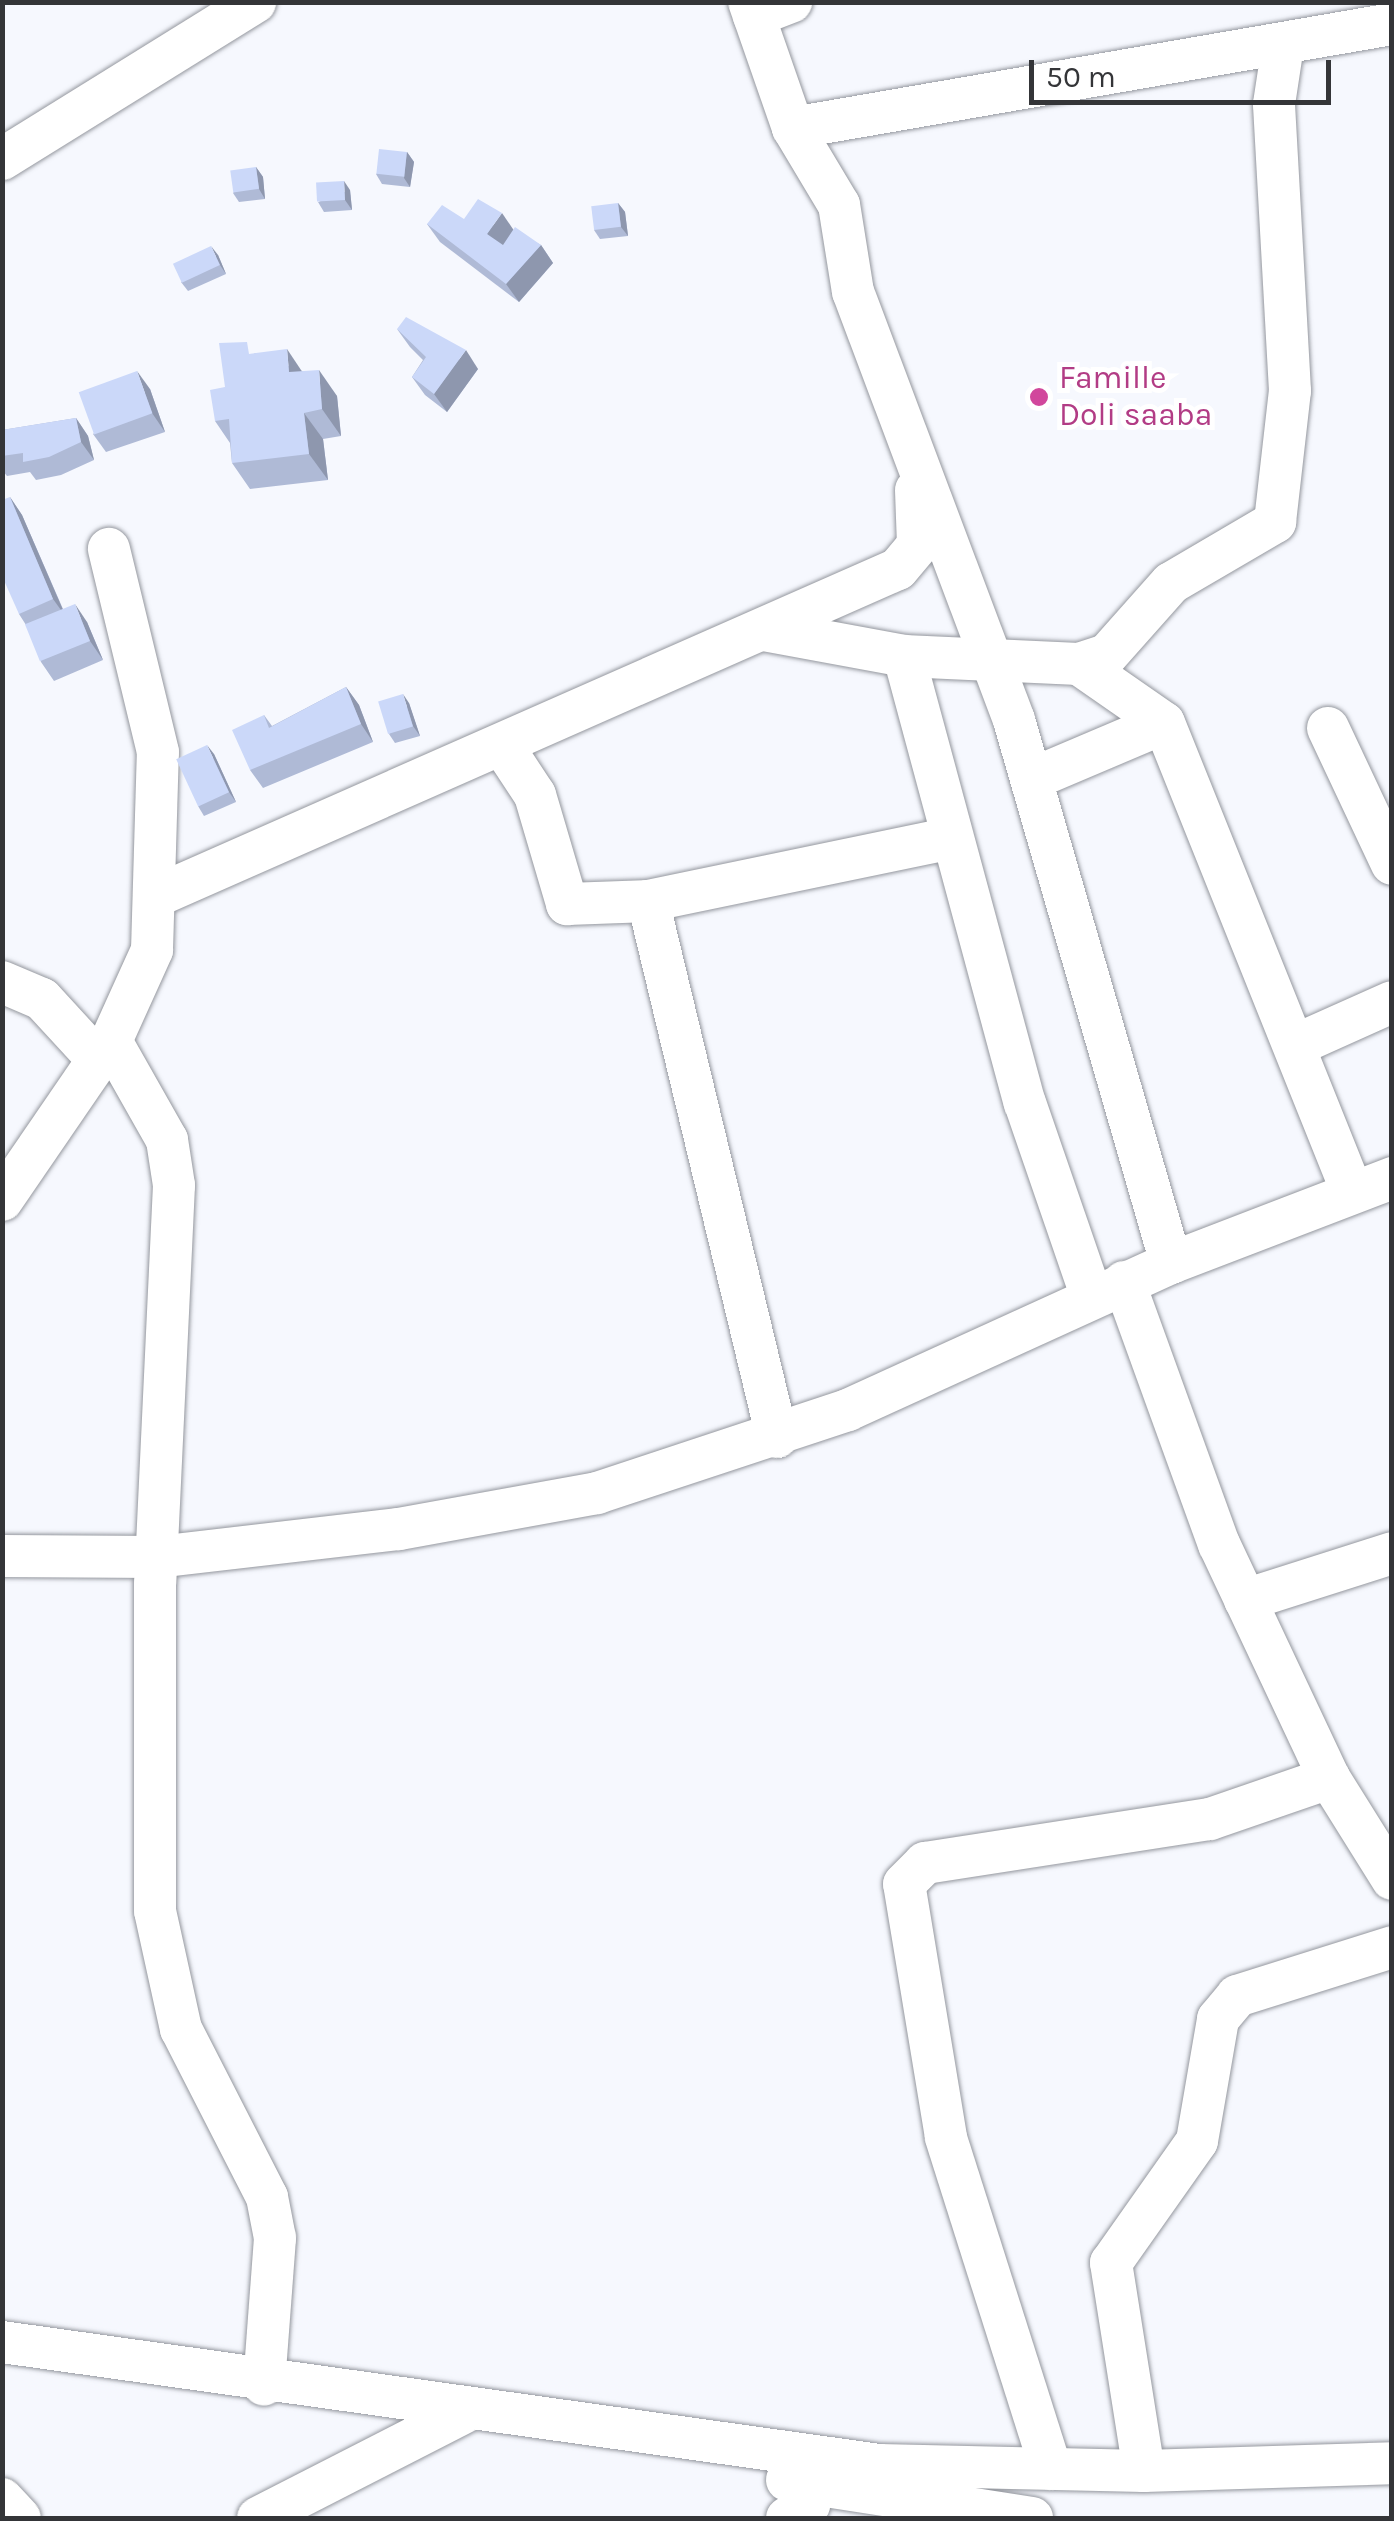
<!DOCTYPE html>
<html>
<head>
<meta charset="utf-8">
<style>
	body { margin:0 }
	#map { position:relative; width:1394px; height:2521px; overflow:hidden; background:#f6f8fe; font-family:Karla,sans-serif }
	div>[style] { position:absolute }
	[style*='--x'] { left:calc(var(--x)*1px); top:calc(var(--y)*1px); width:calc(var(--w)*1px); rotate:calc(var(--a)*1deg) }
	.roads { filter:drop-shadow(0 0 2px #94979e) drop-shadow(0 0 2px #94979e) }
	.street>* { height:42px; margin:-21px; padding:0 21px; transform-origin:21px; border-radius:21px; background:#fff }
	.wall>* { inset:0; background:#afbad6 }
	.shaded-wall>* { inset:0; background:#8e97ae }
	.building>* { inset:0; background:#cbd8f9; transform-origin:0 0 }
	.dots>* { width:28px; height:28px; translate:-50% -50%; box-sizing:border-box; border:5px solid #fff; border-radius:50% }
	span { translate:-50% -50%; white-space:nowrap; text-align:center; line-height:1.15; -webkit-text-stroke:10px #fff; paint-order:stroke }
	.hotel-label { font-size:32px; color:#b23c85 }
	.left { translate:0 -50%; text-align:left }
	.frame { position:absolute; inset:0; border:5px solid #343538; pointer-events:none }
	.scale { position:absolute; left:1029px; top:60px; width:302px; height:45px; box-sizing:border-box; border:5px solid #343538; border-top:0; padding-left:12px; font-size:30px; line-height:35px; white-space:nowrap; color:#343538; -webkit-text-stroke:8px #fff; paint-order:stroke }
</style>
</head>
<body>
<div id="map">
	<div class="roads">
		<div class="street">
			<i style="--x:754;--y:16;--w:40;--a:-21"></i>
			<i style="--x:793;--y:128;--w:608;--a:-9.85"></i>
			<i style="--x:2;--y:159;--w:298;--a:-31.8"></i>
			<i style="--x:763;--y:630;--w:143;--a:10.4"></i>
			<i style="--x:904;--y:656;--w:463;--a:74.9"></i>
			<i style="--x:1025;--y:1103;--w:206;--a:71"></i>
			<i style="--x:904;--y:656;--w:175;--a:2.6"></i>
			<i style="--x:1079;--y:664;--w:29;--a:-18"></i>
			<i style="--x:1107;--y:655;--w:96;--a:-48.4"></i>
			<i style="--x:1171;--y:583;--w:121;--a:-30.4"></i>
			<i style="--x:1275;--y:522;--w:132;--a:-83.5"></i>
			<i style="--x:1290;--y:391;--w:287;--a:-93.2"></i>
			<i style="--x:1274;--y:104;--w:60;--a:-81.3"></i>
			<i style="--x:1079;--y:664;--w:103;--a:34.8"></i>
			<i style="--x:1164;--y:723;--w:502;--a:68.14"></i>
			<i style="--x:1328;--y:728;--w:150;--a:64.8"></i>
			<i style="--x:504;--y:748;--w:56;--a:56.6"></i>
			<i style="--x:535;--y:795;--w:114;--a:73.6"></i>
			<i style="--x:567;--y:904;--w:81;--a:-2.1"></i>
			<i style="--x:1032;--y:779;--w:143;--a:-23"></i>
			<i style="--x:161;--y:894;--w:805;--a:-23.8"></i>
			<i style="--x:898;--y:569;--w:31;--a:-50"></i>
			<i style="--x:918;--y:545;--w:55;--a:-92.1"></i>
			<i style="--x:2;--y:982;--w:43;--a:23"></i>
			<i style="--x:42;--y:999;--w:83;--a:47.4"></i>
			<i style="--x:111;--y:1041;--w:114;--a:60.5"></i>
			<i style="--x:167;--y:1140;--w:46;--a:81.2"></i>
			<i style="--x:174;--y:1185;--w:398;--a:92.7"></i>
			<i style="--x:155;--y:1583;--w:328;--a:90"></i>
			<i style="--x:155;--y:1911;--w:121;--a:77.6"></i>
			<i style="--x:181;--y:2029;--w:189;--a:62.9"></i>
			<i style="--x:267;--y:2197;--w:42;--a:79"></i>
			<i style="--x:275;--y:2238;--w:147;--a:94.3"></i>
			<i style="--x:1296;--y:1045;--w:105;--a:-24.1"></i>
			<i style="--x:2;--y:1200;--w:193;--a:-55.6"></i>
			<i style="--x:111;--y:1041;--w:100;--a:-65.7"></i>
			<i style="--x:152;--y:950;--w:198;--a:-88.3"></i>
			<i style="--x:158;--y:752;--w:209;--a:-103.6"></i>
			<i style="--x:1171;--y:1263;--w:237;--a:-21"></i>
			<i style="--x:1124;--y:1282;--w:279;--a:70.1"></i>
			<i style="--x:1219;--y:1544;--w:259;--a:64.8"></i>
			<i style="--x:1329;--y:1778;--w:119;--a:58"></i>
			<i style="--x:777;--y:1437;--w:551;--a:-103.53"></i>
			<i style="--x:648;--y:901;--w:306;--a:-11.7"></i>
			<i style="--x:2;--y:1556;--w:155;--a:0.4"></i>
			<i style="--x:157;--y:1557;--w:244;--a:-6.6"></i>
			<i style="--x:399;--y:1529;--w:201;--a:-10.3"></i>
			<i style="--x:597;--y:1493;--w:264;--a:-18.3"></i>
			<i style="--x:848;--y:1410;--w:355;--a:-24.5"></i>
			<i style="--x:1171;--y:1263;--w:565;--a:-106.13"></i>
			<i style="--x:1014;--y:720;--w:457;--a:-110.6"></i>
			<i style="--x:853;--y:292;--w:88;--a:-99.1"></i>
			<i style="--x:839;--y:205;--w:90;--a:-120.9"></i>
			<i style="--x:793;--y:128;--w:133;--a:-109.2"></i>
			<i style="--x:1245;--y:1600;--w:154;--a:-17.7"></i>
			<i style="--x:2;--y:2342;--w:886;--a:7.98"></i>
			<i style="--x:879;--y:2465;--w:265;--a:1.3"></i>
			<i style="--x:1144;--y:2471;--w:248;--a:-1.8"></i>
			<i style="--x:1051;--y:2469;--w:348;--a:-107.6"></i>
			<i style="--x:946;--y:2137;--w:256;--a:-99.4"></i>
			<i style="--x:904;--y:1884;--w:30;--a:-45"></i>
			<i style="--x:925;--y:1863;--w:288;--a:-8.8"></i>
			<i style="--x:1210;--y:1819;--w:126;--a:-19"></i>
			<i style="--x:1144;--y:2471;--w:211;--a:-99"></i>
			<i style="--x:1111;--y:2263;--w:149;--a:-54.8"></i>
			<i style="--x:1197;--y:2141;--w:124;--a:-80.2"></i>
			<i style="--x:1218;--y:2019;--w:30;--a:-50"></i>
			<i style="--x:1237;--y:1996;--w:163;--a:-17.5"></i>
			<i style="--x:787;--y:2480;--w:248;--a:8.8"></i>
			<i style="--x:2;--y:2499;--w:26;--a:47"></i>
			<i style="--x:258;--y:2518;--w:230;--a:-27.1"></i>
			<i style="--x:787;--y:2518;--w:26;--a:-31"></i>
		</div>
	</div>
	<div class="wall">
		<i style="clip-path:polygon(407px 152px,414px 162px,410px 187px,382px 184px,376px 174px)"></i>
		<i style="clip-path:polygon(256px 167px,263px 177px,265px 199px,239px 202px,233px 193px)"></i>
		<i style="clip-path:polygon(350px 190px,352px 210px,324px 212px,318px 202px)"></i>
		<i style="clip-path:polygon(618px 203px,625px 212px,628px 236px,600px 239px,594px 230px)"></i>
		<i style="clip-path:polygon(464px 219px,513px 230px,541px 245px,553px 263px,519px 302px,440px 242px,427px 224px)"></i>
		<i style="clip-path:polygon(218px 255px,226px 274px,188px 291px,181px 282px)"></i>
		<i style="clip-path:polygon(397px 329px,478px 369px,447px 412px,425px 395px,412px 377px,423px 360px,410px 347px)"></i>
		<i style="clip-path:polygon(255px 353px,302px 371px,337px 396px,341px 436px,323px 439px,328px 480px,250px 489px,232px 463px,230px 443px,215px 421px,225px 387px)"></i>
		<i style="clip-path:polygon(150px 389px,165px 432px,106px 452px,93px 434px)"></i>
		<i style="clip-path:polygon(76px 418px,88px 436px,94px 460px,61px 475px,36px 480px,30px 472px,7px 476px,2px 470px,2px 430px)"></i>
		<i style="clip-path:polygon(10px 497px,22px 515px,63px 609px,87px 622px,103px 660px,54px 681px,41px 662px,26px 625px,19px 614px)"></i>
		<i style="clip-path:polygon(346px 687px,359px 705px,373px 742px,263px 788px,250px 770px,264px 715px,272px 726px)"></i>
		<i style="clip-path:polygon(409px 703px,420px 736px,395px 743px,389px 734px)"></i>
		<i style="clip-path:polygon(214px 754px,236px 802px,204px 816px,198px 806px)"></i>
	</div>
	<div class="shaded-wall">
		<i style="clip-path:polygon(407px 152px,414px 162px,410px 187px,404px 178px)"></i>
		<i style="clip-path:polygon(256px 167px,263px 177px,265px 199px,259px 189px)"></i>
		<i style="clip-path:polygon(344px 181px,350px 190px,352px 210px,345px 200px)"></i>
		<i style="clip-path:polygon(618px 203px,625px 212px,628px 236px,621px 227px)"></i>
		<i style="clip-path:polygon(502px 213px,515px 232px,500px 252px,487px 234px)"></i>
		<i style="clip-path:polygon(541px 245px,553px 263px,519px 302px,506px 284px)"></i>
		<i style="clip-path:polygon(211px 246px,218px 255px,226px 274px,220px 265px)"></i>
		<i style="clip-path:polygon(287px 349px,305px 376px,289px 372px)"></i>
		<i style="clip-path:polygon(466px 350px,478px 369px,447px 412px,434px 394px)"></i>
		<i style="clip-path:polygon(319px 370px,337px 396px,341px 436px,322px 409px)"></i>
		<i style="clip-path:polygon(137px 371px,150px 389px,165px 432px,152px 413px)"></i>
		<i style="clip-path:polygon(304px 413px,323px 439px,328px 480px,309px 454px)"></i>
		<i style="clip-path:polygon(76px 418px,88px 436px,94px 460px,81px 442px)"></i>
		<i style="clip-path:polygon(10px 497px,22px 515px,66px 617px,53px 599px)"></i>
		<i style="clip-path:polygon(75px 604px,87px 622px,103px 660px,90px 641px)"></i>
		<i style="clip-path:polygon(346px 687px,359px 705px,373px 742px,361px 724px)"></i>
		<i style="clip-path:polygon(403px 694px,409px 703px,420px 736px,413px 726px)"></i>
		<i style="clip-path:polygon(207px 745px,214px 754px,236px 802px,229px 792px)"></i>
	</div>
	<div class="building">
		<i style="left:379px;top:149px;width:28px;height:25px;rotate:6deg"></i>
		<i style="left:256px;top:167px;width:22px;height:26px;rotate:82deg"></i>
		<i style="left:344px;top:181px;width:19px;height:28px;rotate:87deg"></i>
		<i style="clip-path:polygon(478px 199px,502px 213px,487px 234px,503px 245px,515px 227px,541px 245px,506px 284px,427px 224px,442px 205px,464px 219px)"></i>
		<i style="left:618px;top:203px;width:24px;height:27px;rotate:83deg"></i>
		<i style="left:211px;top:246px;width:21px;height:42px;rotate:65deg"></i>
		<i style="clip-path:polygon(406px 317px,466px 350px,434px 394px,412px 377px,426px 357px,397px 329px)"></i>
		<i style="clip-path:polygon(247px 342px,249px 354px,287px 349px,289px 372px,319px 370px,322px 409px,304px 413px,309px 454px,232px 463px,229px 419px,215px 421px,210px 390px,225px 387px,219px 343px)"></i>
		<i style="left:137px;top:371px;width:45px;height:62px;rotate:70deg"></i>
		<i style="clip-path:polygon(76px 418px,81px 442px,49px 457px,23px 462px,23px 453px,2px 456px,2px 430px)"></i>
		<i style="clip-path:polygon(10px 497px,53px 599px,19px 614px,2px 576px,2px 500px)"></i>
		<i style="left:75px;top:604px;width:40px;height:54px;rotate:68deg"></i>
		<i style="clip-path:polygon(346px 687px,361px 724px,250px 770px,232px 730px,264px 715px,269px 728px)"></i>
		<i style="left:403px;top:694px;width:34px;height:26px;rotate:73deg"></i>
		<i style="left:207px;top:745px;width:52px;height:34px;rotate:65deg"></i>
	</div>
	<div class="dots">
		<i style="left:1039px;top:397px;background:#d1479c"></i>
	</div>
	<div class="hotel-label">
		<span class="left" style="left:1059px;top:397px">Famille<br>Doli saaba</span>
	</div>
	<div class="frame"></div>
	<div class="scale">50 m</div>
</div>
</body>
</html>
